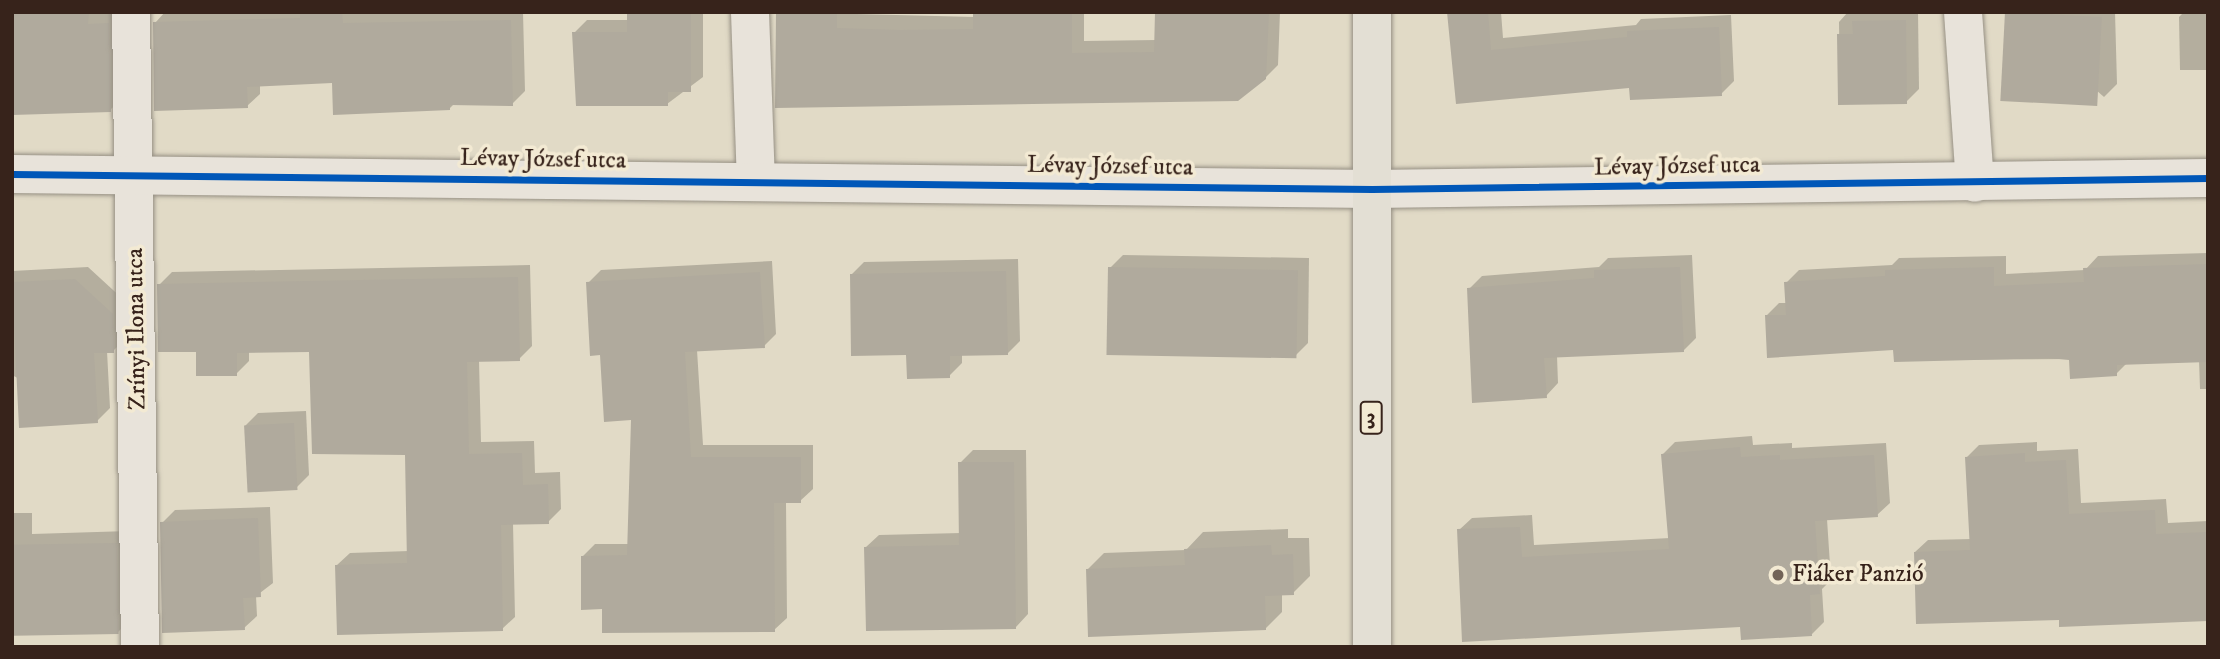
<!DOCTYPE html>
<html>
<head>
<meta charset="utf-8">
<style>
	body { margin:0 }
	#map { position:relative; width:2220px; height:659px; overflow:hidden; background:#e1dac6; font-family:"IM FELL DW Pica",serif }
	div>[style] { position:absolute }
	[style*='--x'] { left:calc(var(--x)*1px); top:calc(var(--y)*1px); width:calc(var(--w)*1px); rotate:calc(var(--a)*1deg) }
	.shadow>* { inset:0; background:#0003 }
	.building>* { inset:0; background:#b0aa9d; transform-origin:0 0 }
	.roads { filter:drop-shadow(0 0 2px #969084) drop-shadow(0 0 2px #969084) }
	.street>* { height:38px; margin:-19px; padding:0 19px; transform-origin:19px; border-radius:19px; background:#e8e3da }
	.primary>* { height:38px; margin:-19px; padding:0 19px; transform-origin:19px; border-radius:19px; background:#e3dfd4 }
	.cycleway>* { height:7px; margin:-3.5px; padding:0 3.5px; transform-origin:3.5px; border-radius:3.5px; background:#0057b8 }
	.dots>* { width:19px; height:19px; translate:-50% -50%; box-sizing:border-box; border:4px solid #f3ead3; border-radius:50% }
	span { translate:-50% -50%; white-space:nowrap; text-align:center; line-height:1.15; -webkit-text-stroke:7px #f3ead3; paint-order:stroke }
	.shield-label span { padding:2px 5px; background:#f3ead3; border:2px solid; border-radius:5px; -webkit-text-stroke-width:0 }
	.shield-label { font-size:23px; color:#37231b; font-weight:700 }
	.street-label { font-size:24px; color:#37231b }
	.poi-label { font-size:24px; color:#37231b }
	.left { translate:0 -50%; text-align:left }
	.frame { position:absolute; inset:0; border:14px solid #37231b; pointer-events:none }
</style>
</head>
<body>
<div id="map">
	<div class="shadow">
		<i style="clip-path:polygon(12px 12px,121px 12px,123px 98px,110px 110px)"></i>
		<i style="clip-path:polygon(165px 12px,523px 12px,525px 91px,512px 104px,454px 104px,450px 108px,334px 81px,260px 85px,260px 94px,247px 106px,155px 23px)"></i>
		<i style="clip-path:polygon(629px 12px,703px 12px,703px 77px,667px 104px,574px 33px,587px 20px,629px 20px)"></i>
		<i style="clip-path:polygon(778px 12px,975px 17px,975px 12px,1084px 12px,1084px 41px,1156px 40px,1157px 12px,1280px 12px,1278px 65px,1265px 78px,777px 106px)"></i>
		<i style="clip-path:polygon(1449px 12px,1501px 12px,1503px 38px,1636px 25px,1641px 19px,1731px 15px,1734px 81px,1721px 94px,1631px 86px,1457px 102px)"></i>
		<i style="clip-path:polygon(1848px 12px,1918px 12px,1919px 89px,1906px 102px,1840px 103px,1839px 22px)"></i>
		<i style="clip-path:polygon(2007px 12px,2115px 12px,2117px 84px,2104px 97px)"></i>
		<i style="clip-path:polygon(2184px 12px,2208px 12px,2208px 70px,2180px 70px,2179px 17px)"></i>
		<i style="clip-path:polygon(2208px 253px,2208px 389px,2200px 389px,2199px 360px,2127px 363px,2116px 374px,2071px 359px,1895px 360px,1895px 348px,1766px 316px,1779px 303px,1787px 303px,1786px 283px,1799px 270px,1892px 265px,1899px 258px,2006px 256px,2006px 274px,2085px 270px,2098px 256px)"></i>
		<i style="clip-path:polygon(1123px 255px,1309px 258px,1308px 343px,1295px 356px,1110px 268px)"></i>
		<i style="clip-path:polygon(1692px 255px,1696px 338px,1683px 351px,1557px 356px,1558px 383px,1546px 396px,1469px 289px,1482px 276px,1599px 267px,1608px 258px)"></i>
		<i style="clip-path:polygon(1018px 259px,1020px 341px,1007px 354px,962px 354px,962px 363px,949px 376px,908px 353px,852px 274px,864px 262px)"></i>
		<i style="clip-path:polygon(772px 261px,776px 334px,764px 346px,697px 350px,703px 445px,813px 445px,813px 489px,800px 501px,786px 501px,787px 618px,774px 630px,604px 607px,583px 556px,595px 544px,629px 544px,633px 418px,602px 353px,588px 283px,601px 270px)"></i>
		<i style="clip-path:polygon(530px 265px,532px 346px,519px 359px,479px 360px,481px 442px,534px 441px,535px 473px,560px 472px,561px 509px,548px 522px,513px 523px,515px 617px,502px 629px,337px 565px,350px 553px,409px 551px,407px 453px,311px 350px,249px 351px,249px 361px,236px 374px,197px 350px,159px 285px,172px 272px)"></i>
		<i style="clip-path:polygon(88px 267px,125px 301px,126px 338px,113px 351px,107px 351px,110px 408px,97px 421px,12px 375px,12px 271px)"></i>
		<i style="clip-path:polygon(306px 411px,309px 475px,296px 488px,245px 426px,258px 413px)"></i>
		<i style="clip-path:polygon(1752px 436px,1753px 445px,1792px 443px,1792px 448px,1886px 443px,1890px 503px,1877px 515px,1827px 519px,1831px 580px,1822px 589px,1824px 622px,1812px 634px,1742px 625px,1464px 640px,1459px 530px,1472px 518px,1532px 515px,1534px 545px,1670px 538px,1663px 454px,1675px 442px)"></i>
		<i style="clip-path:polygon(2037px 442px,2037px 451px,2078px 449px,2081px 503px,2166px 499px,2168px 523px,2208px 521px,2208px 619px,2060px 618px,1915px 552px,1928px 540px,1972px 539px,1967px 457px,1979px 445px)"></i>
		<i style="clip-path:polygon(973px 450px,1026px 450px,1028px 614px,1016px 627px,866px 547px,879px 535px,961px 533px,960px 463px)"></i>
		<i style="clip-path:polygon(270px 507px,273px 583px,256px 596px,257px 616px,244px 628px,162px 523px,175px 510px)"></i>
		<i style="clip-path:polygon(12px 513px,32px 513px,32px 534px,129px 531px,130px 620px,117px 633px,12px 635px)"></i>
		<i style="clip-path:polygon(1288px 529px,1288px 538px,1309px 538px,1310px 576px,1293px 593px,1282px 594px,1282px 612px,1265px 629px,1087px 570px,1104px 553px,1186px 550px,1203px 532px)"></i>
	</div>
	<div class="building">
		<i style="clip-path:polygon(12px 12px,89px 12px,88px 24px,109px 23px,111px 112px,12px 115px)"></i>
		<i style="clip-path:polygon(300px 12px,342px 12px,343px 23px,511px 20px,513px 106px,450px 105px,450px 110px,333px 115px,332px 83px,247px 87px,248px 108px,154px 111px,153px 22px,300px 18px)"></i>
		<i style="clip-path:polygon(627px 12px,691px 12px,691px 92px,668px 92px,668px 106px,576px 106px,572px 32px,627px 32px)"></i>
		<i style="clip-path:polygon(776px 12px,837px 12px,837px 28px,901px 30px,973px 29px,973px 12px,1072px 12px,1072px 53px,1154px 52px,1155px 12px,1269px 12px,1266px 79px,1238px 101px,775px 108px)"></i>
		<i style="clip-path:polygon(1447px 12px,1488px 12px,1491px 50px,1627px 37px,1627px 31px,1719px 27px,1722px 96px,1630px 100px,1629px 88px,1456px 104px)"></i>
		<i style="left:2005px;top:12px;width:97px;height:89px;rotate:3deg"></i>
		<i style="clip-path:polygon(1906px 20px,1907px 104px,1838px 105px,1837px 34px,1853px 34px,1852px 21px)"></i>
		<i style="clip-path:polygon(2208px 264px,2208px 362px,2117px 365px,2117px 376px,2070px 379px,2069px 360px,2049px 358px,1894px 362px,1893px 350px,1767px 358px,1765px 315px,1786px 315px,1784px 282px,1885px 276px,1885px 270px,1994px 267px,1994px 286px,2084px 282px,2083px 268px)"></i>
		<i style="left:1108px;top:267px;width:190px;height:88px;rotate:1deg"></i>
		<i style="clip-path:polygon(1680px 267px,1684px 352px,1544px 358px,1547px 398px,1472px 403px,1467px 288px,1594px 278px,1594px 270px)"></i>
		<i style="clip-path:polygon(1006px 271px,1008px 355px,950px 356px,950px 378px,907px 379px,906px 355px,851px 356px,850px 274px)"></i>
		<i style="clip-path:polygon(760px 272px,765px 348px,685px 352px,691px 457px,801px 457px,801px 503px,774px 503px,775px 632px,602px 633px,602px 609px,581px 610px,581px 556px,627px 555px,631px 420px,604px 422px,600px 355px,590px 356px,586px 282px)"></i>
		<i style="clip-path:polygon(518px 277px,520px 361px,467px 362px,469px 454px,522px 453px,523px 485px,548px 484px,549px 524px,501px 525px,503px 631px,337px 635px,335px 565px,407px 563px,405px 455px,312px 454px,309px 352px,237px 353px,237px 376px,196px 376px,196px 352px,158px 352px,157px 284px)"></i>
		<i style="clip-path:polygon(75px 279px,113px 314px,114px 353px,94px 353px,98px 423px,19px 428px,12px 282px)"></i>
		<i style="left:294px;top:423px;width:67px;height:50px;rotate:87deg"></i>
		<i style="clip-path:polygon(1740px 447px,1741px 457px,1780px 455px,1780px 460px,1874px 455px,1878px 517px,1815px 521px,1820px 594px,1810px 595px,1812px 636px,1741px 640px,1740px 627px,1462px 642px,1457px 529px,1520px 527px,1522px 557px,1669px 549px,1661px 454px)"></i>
		<i style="clip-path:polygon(2025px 453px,2025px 462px,2066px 460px,2069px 514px,2155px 510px,2156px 534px,2208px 532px,2208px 621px,2059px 627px,2059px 620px,1916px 624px,1914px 552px,1970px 550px,1965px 457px)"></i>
		<i style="clip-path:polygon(958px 462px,1014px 462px,1016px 629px,866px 631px,864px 547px,959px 545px)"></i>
		<i style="clip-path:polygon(258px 518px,261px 597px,243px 598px,245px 630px,162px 633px,160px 522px)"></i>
		<i style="left:117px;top:543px;width:91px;height:105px;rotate:89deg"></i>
		<i style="clip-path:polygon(1271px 545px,1272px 555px,1293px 554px,1294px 595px,1265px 596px,1266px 630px,1088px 637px,1086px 569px,1185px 565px,1184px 549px)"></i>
	</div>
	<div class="roads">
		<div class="street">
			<i style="--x:131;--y:12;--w:635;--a:89.19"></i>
			<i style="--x:750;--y:12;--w:170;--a:88"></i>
			<i style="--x:1963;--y:12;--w:171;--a:86"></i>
			<i style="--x:12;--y:174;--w:1360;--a:0.63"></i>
			<i style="--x:1372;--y:189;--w:836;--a:-0.75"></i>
		</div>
		<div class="primary">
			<i style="--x:1372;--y:647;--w:635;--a:-90"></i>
		</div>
	</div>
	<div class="cycleway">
		<i style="--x:12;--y:174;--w:1360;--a:0.63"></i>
		<i style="--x:1372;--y:189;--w:836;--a:-0.75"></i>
	</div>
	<div class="dots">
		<i style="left:1778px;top:575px;background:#726357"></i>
	</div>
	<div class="shield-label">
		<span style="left:1371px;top:418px">3</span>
	</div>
	<div class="street-label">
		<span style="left:543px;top:160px;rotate:1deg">Lévay József utca</span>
		<span style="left:1110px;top:167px;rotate:1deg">Lévay József utca</span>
		<span style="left:1677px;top:167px;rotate:-1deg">Lévay József utca</span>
		<span style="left:137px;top:329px;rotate:-91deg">Zrínyi Ilona utca</span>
	</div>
	<div class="poi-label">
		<span class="left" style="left:1792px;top:575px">Fiáker Panzió</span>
	</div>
	<div class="frame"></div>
</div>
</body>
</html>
